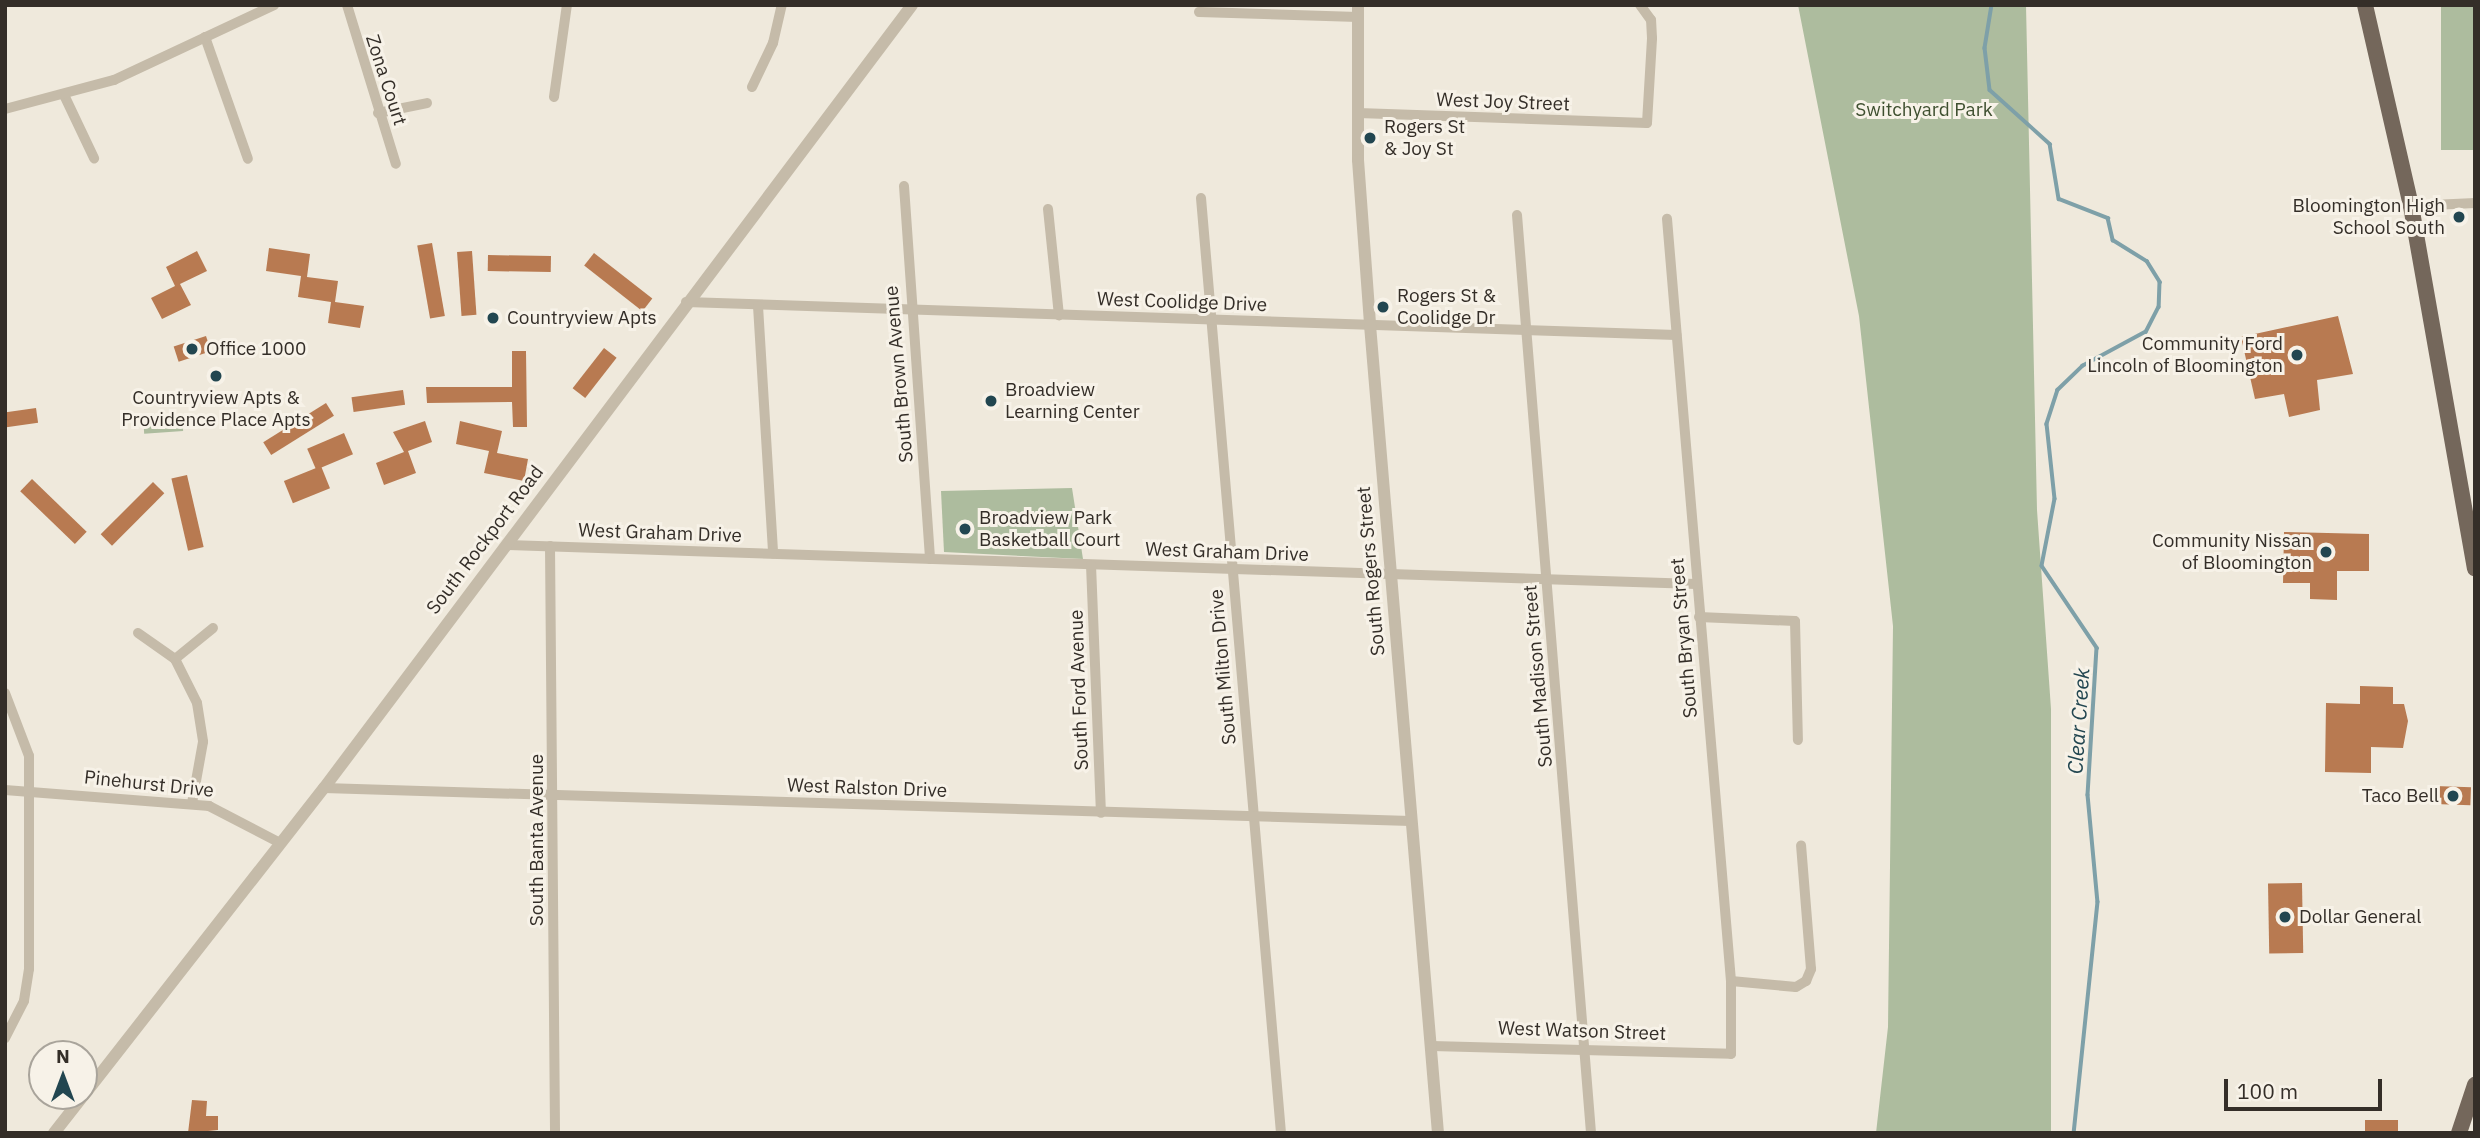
<!DOCTYPE html>
<html>
<head>
<meta charset="utf-8">
<style>
	body { margin:0 }
	#map { position:relative; width:2480px; height:1138px; overflow:hidden; background:#efe9dc; font-family:"IBM Plex Sans",sans-serif }
	div>[style] { position:absolute }
	[style*='--x'] { left:calc(var(--x)*1px); top:calc(var(--y)*1px); width:calc(var(--w)*1px); rotate:calc(var(--a)*1deg) }
	.green>* { inset:0; background:#adbc9e; transform-origin:0 0 }
	.stream>* { height:3.5px; margin:-1.75px; padding:0 1.75px; transform-origin:1.75px; border-radius:1.75px; background:#7ea0a8 }
	.building>* { inset:0; background:#b87a51; transform-origin:0 0 }
	.minor>* { height:10px; margin:-5px; padding:0 5px; transform-origin:5px; border-radius:5px; background:#c5bba9 }
	.tertiary>* { height:12px; margin:-6px; padding:0 6px; transform-origin:6px; border-radius:6px; background:#c5bba9 }
	.primary>* { height:16px; margin:-8px; padding:0 8px; transform-origin:8px; border-radius:8px; background:#74675b }
	.dots>* { width:19px; height:19px; translate:-50% -50%; box-sizing:border-box; border:4px solid #f7f2e8; border-radius:50% }
	span { translate:-50% -50%; white-space:nowrap; text-align:center; line-height:1.15; -webkit-text-stroke:6px #f7f2e8; paint-order:stroke }
	.street-label { font-size:19px; color:#342e28 }
	.park-label { font-size:19px; color:#3e4f2f }
	.poi-label { font-size:19px; color:#342e28 }
	.left { translate:0 -50%; text-align:left }
	.right { translate:-100% -50%; text-align:right }
	.water-label { font-size:21px; color:#224650; font-style:italic }
	.frame { position:absolute; inset:0; border:7px solid #342e28; pointer-events:none }
	.north { position:absolute; left:28px; top:1040px; width:70px; height:70px; box-sizing:border-box; background:#f7f2e8; border:2px solid #a9a49b; border-radius:50%; rotate:0deg; font-size:19px; font-weight:700; line-height:28px; text-align:center; color:#342e28 }
	.north::after { content:''; display:block; margin:auto; width:24px; height:32px; background:#224650; clip-path:polygon(50% 0,100% 100%,50% 72%,0 100%) }
	.scale { position:absolute; left:2224px; top:1079px; width:158px; height:32px; box-sizing:border-box; border:4px solid #342e28; border-top:0; padding-left:9px; font-size:21px; line-height:24px; white-space:nowrap; color:#342e28; -webkit-text-stroke:5px #f7f2e8; paint-order:stroke }
</style>
</head>
<body>
<div id="map">
	<div class="green">
		<i style="clip-path:polygon(1798px 5px,2026px 5px,2037px 510px,2051px 709px,2051px 1133px,1876px 1133px,1888px 1027px,1893px 626px,1859px 316px)"></i>
		<i style="left:2441px;top:5px;width:34px;height:145px"></i>
		<i style="left:182px;top:415px;width:16px;height:39px;rotate:86deg"></i>
		<i style="clip-path:polygon(1072px 488px,1083px 559px,944px 552px,941px 491px)"></i>
	</div>
	<div class="stream">
		<i style="--x:1992;--y:5;--w:44;--a:99.2"></i>
		<i style="--x:1985;--y:48;--w:42;--a:83.2"></i>
		<i style="--x:1990;--y:90;--w:81;--a:42"></i>
		<i style="--x:2050;--y:144;--w:56;--a:80.7"></i>
		<i style="--x:2059;--y:199;--w:53;--a:21.2"></i>
		<i style="--x:2108;--y:218;--w:23;--a:77"></i>
		<i style="--x:2113;--y:240;--w:40;--a:32"></i>
		<i style="--x:2147;--y:261;--w:25;--a:58"></i>
		<i style="--x:2160;--y:282;--w:25;--a:92"></i>
		<i style="--x:2159;--y:307;--w:28;--a:117"></i>
		<i style="--x:2146;--y:332;--w:72;--a:151.6"></i>
		<i style="--x:2083;--y:366;--w:35;--a:136"></i>
		<i style="--x:2058;--y:390;--w:36;--a:108"></i>
		<i style="--x:2047;--y:424;--w:75;--a:83.9"></i>
		<i style="--x:2055;--y:499;--w:68;--a:101"></i>
		<i style="--x:2042;--y:566;--w:99;--a:56.1"></i>
		<i style="--x:2097;--y:648;--w:147;--a:93.5"></i>
		<i style="--x:2088;--y:795;--w:107;--a:84.7"></i>
		<i style="--x:2098;--y:902;--w:232;--a:95.9"></i>
	</div>
	<div class="building">
		<i style="left:432px;top:243px;width:74px;height:15px;rotate:80deg"></i>
		<i style="clip-path:polygon(269px 248px,310px 254px,307px 277px,338px 281px,335px 302px,364px 306px,360px 328px,328px 323px,331px 302px,298px 297px,301px 276px,266px 271px)"></i>
		<i style="clip-path:polygon(197px 251px,207px 271px,180px 284px,191px 305px,162px 319px,151px 298px,175px 286px,166px 267px)"></i>
		<i style="left:472px;top:251px;width:64px;height:15px;rotate:86deg"></i>
		<i style="left:594px;top:253px;width:74px;height:16px;rotate:38deg"></i>
		<i style="left:488px;top:255px;width:63px;height:16px;rotate:1deg"></i>
		<i style="clip-path:polygon(2338px 316px,2353px 374px,2317px 380px,2320px 410px,2289px 417px,2284px 394px,2255px 399px,2241px 337px)"></i>
		<i style="left:206px;top:336px;width:16px;height:34px;rotate:72deg"></i>
		<i style="left:604px;top:348px;width:16px;height:51px;rotate:38deg"></i>
		<i style="clip-path:polygon(512px 351px,526px 351px,527px 427px,513px 427px,512px 402px,427px 403px,426px 387px,512px 387px)"></i>
		<i style="left:403px;top:390px;width:15px;height:52px;rotate:82deg"></i>
		<i style="left:326px;top:403px;width:15px;height:74px;rotate:58deg"></i>
		<i style="left:36px;top:408px;width:15px;height:32px;rotate:82deg"></i>
		<i style="clip-path:polygon(425px 421px,432px 442px,408px 451px,416px 473px,384px 485px,376px 463px,404px 452px,393px 432px)"></i>
		<i style="clip-path:polygon(460px 421px,502px 431px,497px 453px,528px 459px,524px 481px,484px 473px,489px 451px,456px 444px)"></i>
		<i style="left:344px;top:433px;width:23px;height:40px;rotate:67deg"></i>
		<i style="left:321px;top:466px;width:24px;height:40px;rotate:68deg"></i>
		<i style="left:187px;top:475px;width:74px;height:16px;rotate:77deg"></i>
		<i style="left:32px;top:479px;width:76px;height:17px;rotate:44deg"></i>
		<i style="left:153px;top:482px;width:16px;height:74px;rotate:45deg"></i>
		<i style="clip-path:polygon(2284px 532px,2369px 534px,2369px 571px,2337px 571px,2337px 600px,2310px 599px,2310px 583px,2283px 583px)"></i>
		<i style="clip-path:polygon(2360px 686px,2393px 687px,2393px 704px,2404px 704px,2408px 721px,2403px 748px,2371px 747px,2371px 773px,2325px 772px,2326px 703px,2360px 704px)"></i>
		<i style="left:2435px;top:786px;width:36px;height:18px;rotate:2deg"></i>
		<i style="left:2302px;top:883px;width:70px;height:34px;rotate:89deg"></i>
		<i style="clip-path:polygon(192px 1100px,207px 1101px,206px 1116px,218px 1116px,218px 1130px,188px 1133px)"></i>
		<i style="left:2365px;top:1120px;width:33px;height:13px"></i>
	</div>
	<div class="minor">
		<i style="--x:347;--y:5;--w:166;--a:72.9"></i>
		<i style="--x:1199;--y:12;--w:159;--a:1.8"></i>
		<i style="--x:205;--y:37;--w:129;--a:70.6"></i>
		<i style="--x:752;--y:87;--w:49;--a:-64.5"></i>
		<i style="--x:773;--y:43;--w:39;--a:-77"></i>
		<i style="--x:65;--y:97;--w:68;--a:64.6"></i>
		<i style="--x:554;--y:97;--w:93;--a:-82"></i>
		<i style="--x:5;--y:109;--w:113;--a:-14.9"></i>
		<i style="--x:114;--y:80;--w:177;--a:-25.1"></i>
		<i style="--x:378;--y:113;--w:50;--a:-11.5"></i>
		<i style="--x:1358;--y:113;--w:289;--a:2"></i>
		<i style="--x:1647;--y:123;--w:85;--a:-86.6"></i>
		<i style="--x:1652;--y:38;--w:18;--a:-93"></i>
		<i style="--x:1651;--y:20;--w:19;--a:-126"></i>
		<i style="--x:904;--y:186;--w:374;--a:86"></i>
		<i style="--x:1201;--y:198;--w:938;--a:85.11"></i>
		<i style="--x:2411;--y:206;--w:64;--a:-2.7"></i>
		<i style="--x:1048;--y:209;--w:107;--a:84.1"></i>
		<i style="--x:1517;--y:215;--w:921;--a:85.39"></i>
		<i style="--x:686;--y:302;--w:991;--a:1.91"></i>
		<i style="--x:758;--y:306;--w:248;--a:86.5"></i>
		<i style="--x:506;--y:545;--w:1191;--a:1.88"></i>
		<i style="--x:550;--y:546;--w:587;--a:89.51"></i>
		<i style="--x:1091;--y:565;--w:248;--a:87.7"></i>
		<i style="--x:1699;--y:617;--w:96;--a:2.4"></i>
		<i style="--x:1795;--y:621;--w:119;--a:88.6"></i>
		<i style="--x:138;--y:633;--w:45;--a:35.1"></i>
		<i style="--x:175;--y:659;--w:49;--a:63.4"></i>
		<i style="--x:197;--y:703;--w:39;--a:81"></i>
		<i style="--x:203;--y:742;--w:62;--a:100.2"></i>
		<i style="--x:175;--y:659;--w:49;--a:-39.2"></i>
		<i style="--x:5;--y:693;--w:67;--a:69.1"></i>
		<i style="--x:29;--y:756;--w:213;--a:90"></i>
		<i style="--x:29;--y:969;--w:32;--a:99"></i>
		<i style="--x:24;--y:1001;--w:42;--a:117.2"></i>
		<i style="--x:324;--y:788;--w:1087;--a:1.74"></i>
		<i style="--x:5;--y:790;--w:205;--a:4.5"></i>
		<i style="--x:209;--y:806;--w:80;--a:27.5"></i>
		<i style="--x:1731;--y:981;--w:65;--a:5.3"></i>
		<i style="--x:1796;--y:987;--w:12;--a:-31"></i>
		<i style="--x:1806;--y:981;--w:13;--a:-67"></i>
		<i style="--x:1811;--y:969;--w:124;--a:-94.6"></i>
		<i style="--x:1432;--y:1046;--w:299;--a:1.5"></i>
		<i style="--x:1731;--y:1054;--w:73;--a:-90"></i>
		<i style="--x:1731;--y:981;--w:765;--a:-94.8"></i>
	</div>
	<div class="tertiary">
		<i style="--x:1358;--y:5;--w:155;--a:90"></i>
		<i style="--x:1358;--y:160;--w:165;--a:85.8"></i>
		<i style="--x:1370;--y:325;--w:811;--a:85.19"></i>
		<i style="--x:84;--y:1095;--w:390;--a:-52"></i>
		<i style="--x:324;--y:788;--w:979;--a:-53.09"></i>
		<i style="--x:54;--y:1133;--w:47;--a:-51.9"></i>
	</div>
	<div class="primary">
		<i style="--x:2365;--y:5;--w:206;--a:77.1"></i>
		<i style="--x:2411;--y:206;--w:368;--a:80"></i>
		<i style="--x:2459;--y:1133;--w:51;--a:-71.6"></i>
	</div>
	<div class="dots">
		<i style="left:1370px;top:138px;background:#224650"></i>
		<i style="left:2459px;top:217px;background:#224650"></i>
		<i style="left:1383px;top:307px;background:#224650"></i>
		<i style="left:493px;top:318px;background:#224650"></i>
		<i style="left:192px;top:349px;background:#224650"></i>
		<i style="left:2297px;top:355px;background:#224650"></i>
		<i style="left:216px;top:376px;background:#224650"></i>
		<i style="left:991px;top:401px;background:#224650"></i>
		<i style="left:965px;top:529px;background:#224650"></i>
		<i style="left:2326px;top:552px;background:#224650"></i>
		<i style="left:2453px;top:796px;background:#224650"></i>
		<i style="left:2285px;top:917px;background:#224650"></i>
	</div>
	<div class="street-label">
		<span style="left:386px;top:80px;rotate:72deg">Zona Court</span>
		<span style="left:1503px;top:102px;rotate:2deg">West Joy Street</span>
		<span style="left:1182px;top:302px;rotate:2deg">West Coolidge Drive</span>
		<span style="left:899px;top:374px;rotate:-95deg">South Brown Avenue</span>
		<span style="left:660px;top:533px;rotate:2deg">West Graham Drive</span>
		<span style="left:485px;top:540px;rotate:-53deg">South Rockport Road</span>
		<span style="left:1227px;top:552px;rotate:2deg">West Graham Drive</span>
		<span style="left:1371px;top:571px;rotate:-95deg">South Rogers Street</span>
		<span style="left:1684px;top:638px;rotate:-95deg">South Bryan Street</span>
		<span style="left:1223px;top:667px;rotate:-95deg">South Milton Drive</span>
		<span style="left:1538px;top:676px;rotate:-95deg">South Madison Street</span>
		<span style="left:1079px;top:690px;rotate:-92deg">South Ford Avenue</span>
		<span style="left:149px;top:784px;rotate:6deg">Pinehurst Drive</span>
		<span style="left:867px;top:788px;rotate:2deg">West Ralston Drive</span>
		<span style="left:537px;top:840px;rotate:-90deg">South Banta Avenue</span>
		<span style="left:1582px;top:1031px;rotate:2deg">West Watson Street</span>
	</div>
	<div class="park-label">
		<span style="left:1924px;top:110px">Switchyard Park</span>
	</div>
	<div class="poi-label">
		<span class="left" style="left:1384px;top:138px">Rogers St<br>&amp; Joy St</span>
		<span class="right" style="left:2445px;top:217px">Bloomington High<br>School South</span>
		<span class="left" style="left:1397px;top:307px">Rogers St &amp;<br>Coolidge Dr</span>
		<span class="left" style="left:507px;top:318px">Countryview Apts</span>
		<span class="right" style="left:2283px;top:355px">Community Ford<br>Lincoln of Bloomington</span>
		<span class="left" style="left:206px;top:349px">Office 1000</span>
		<span class="left" style="left:1005px;top:401px">Broadview<br>Learning Center</span>
		<span style="left:216px;top:409px">Countryview Apts &amp;<br>Providence Place Apts</span>
		<span class="left" style="left:979px;top:529px">Broadview Park<br>Basketball Court</span>
		<span class="right" style="left:2312px;top:552px">Community Nissan<br>of Bloomington</span>
		<span class="right" style="left:2439px;top:796px">Taco Bell</span>
		<span class="left" style="left:2299px;top:917px">Dollar General</span>
	</div>
	<div class="water-label">
		<span style="left:2078px;top:721px;rotate:-86deg">Clear Creek</span>
	</div>
	<div class="frame"></div>
	<div class="north">N</div>
	<div class="scale">100 m</div>
</div>
</body>
</html>
